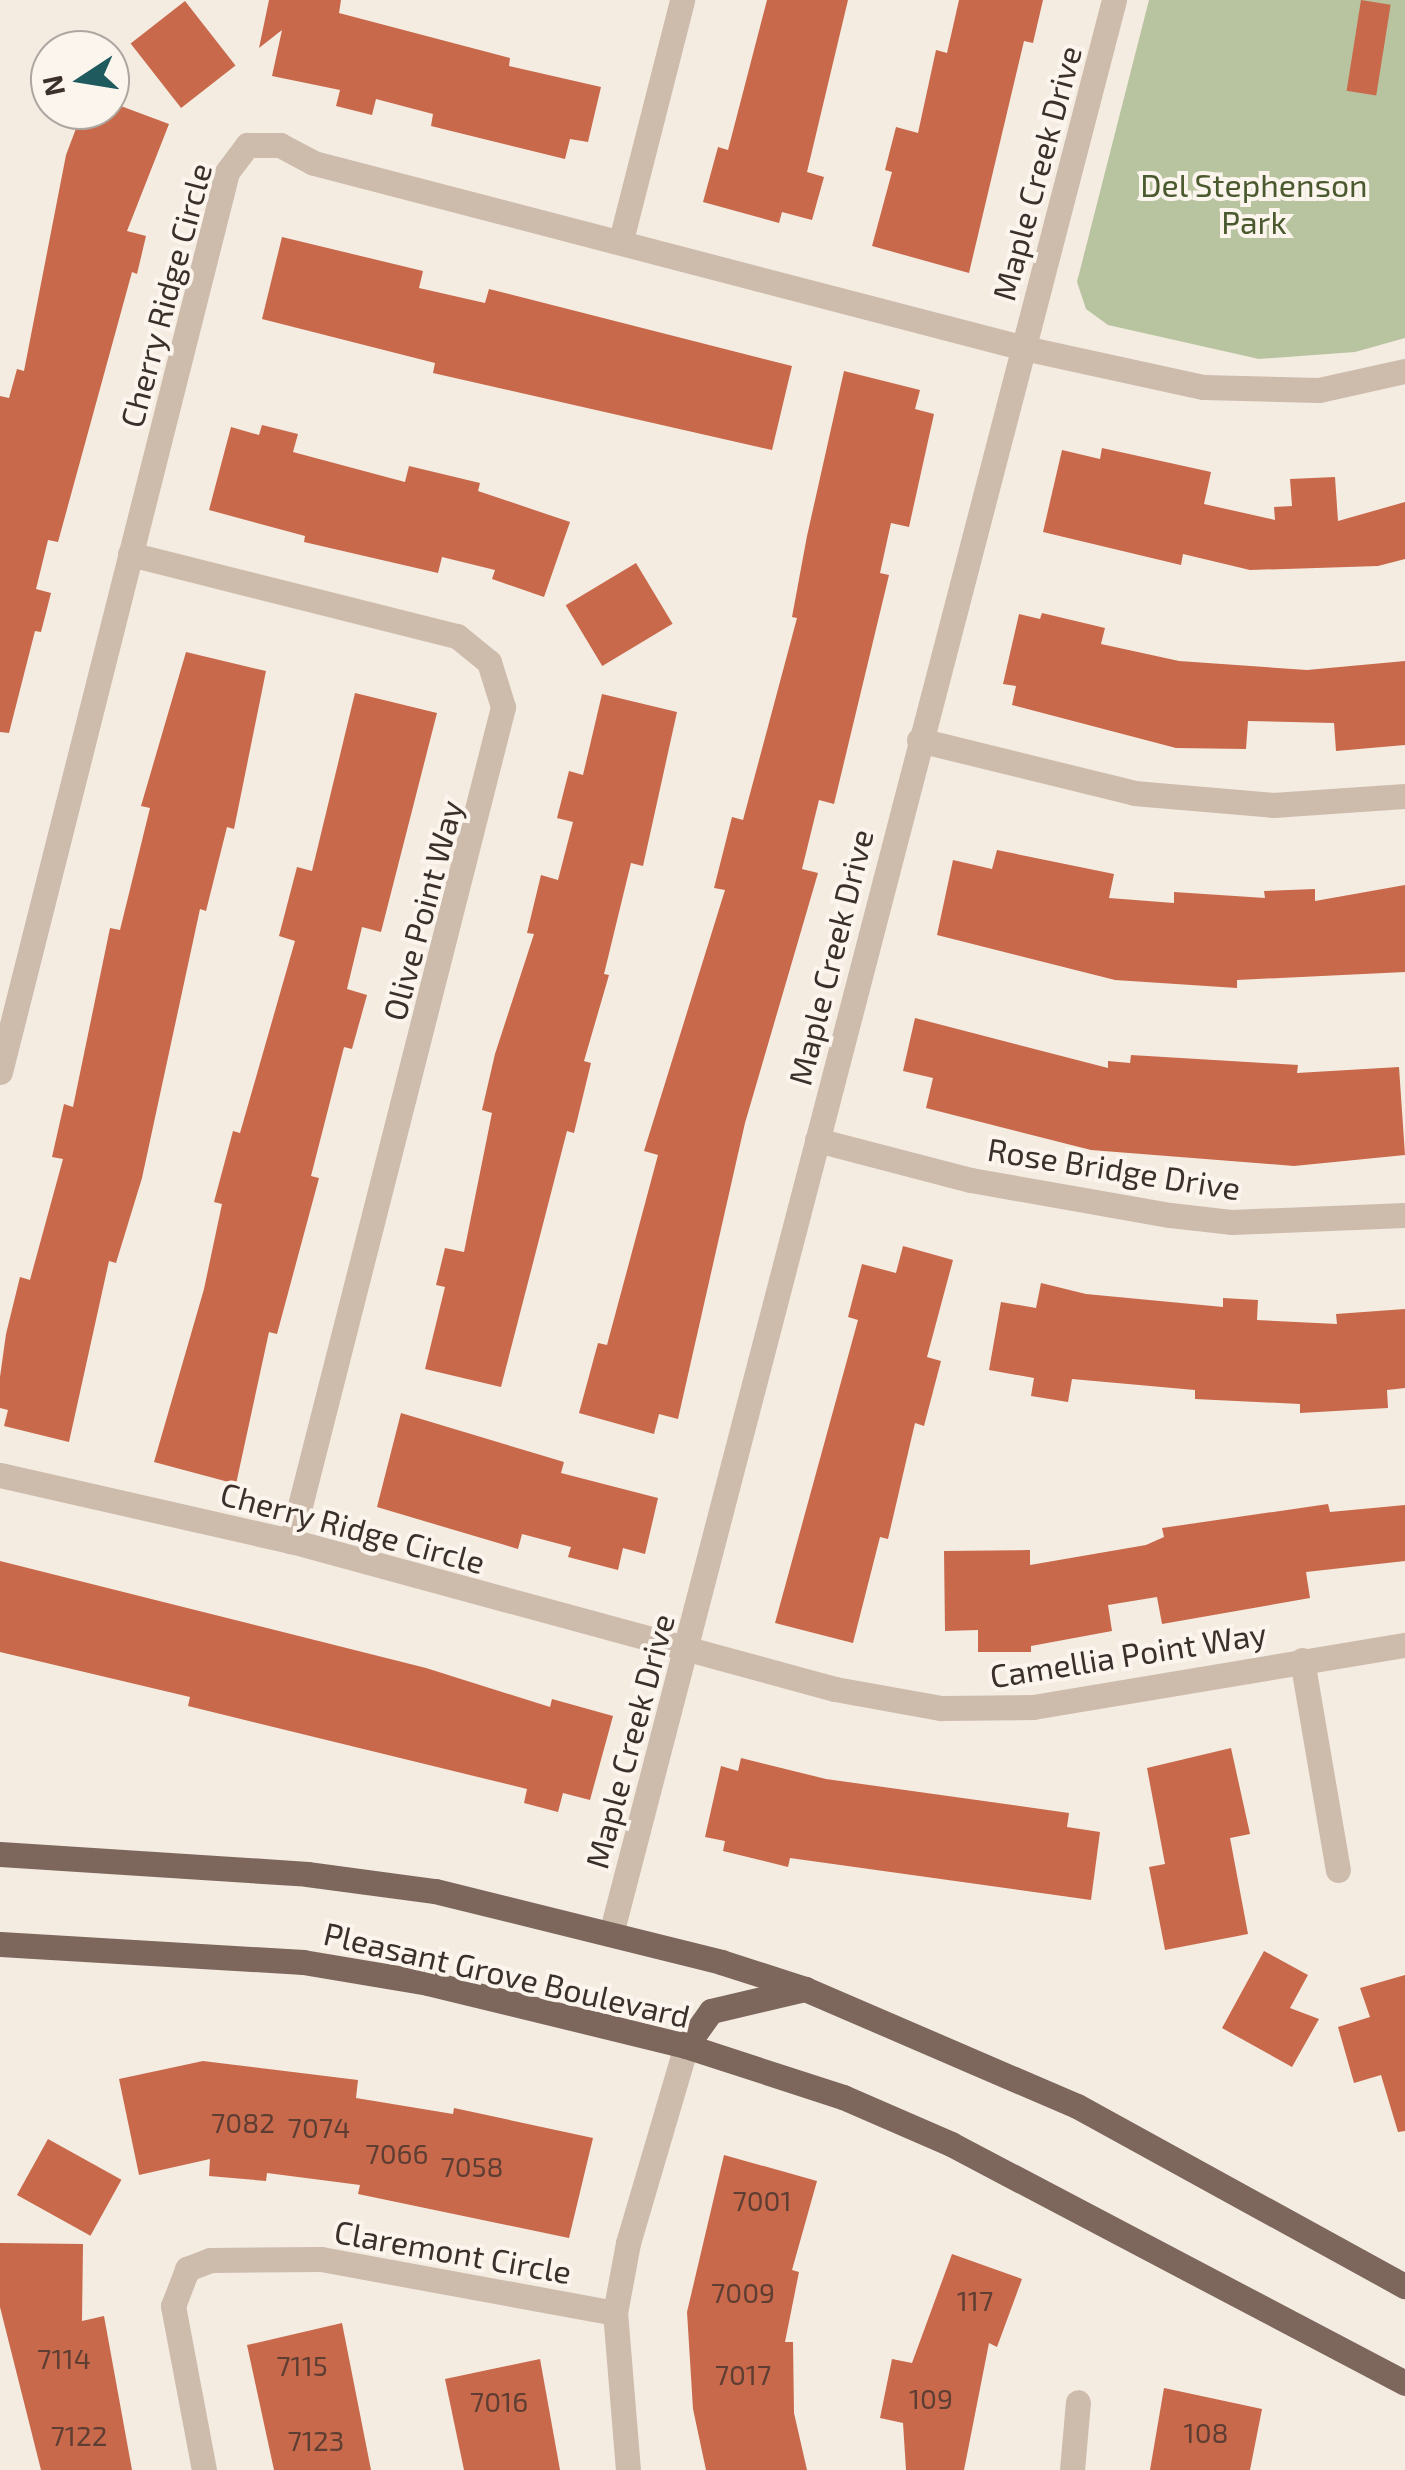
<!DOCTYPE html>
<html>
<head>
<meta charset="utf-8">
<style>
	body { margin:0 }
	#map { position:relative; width:1405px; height:2470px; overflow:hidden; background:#f4ebe1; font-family:"Exo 2",sans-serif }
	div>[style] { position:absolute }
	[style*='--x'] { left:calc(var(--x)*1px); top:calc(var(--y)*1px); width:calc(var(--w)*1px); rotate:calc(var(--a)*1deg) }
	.green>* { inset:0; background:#b8c4a0 }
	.building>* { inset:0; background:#c8694b; transform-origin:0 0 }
	.minor>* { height:25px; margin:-12.5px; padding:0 12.5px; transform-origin:12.5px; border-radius:12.5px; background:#cdbbac }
	.major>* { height:25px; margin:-12.5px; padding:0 12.5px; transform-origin:12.5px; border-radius:12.5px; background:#7d675c }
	span { translate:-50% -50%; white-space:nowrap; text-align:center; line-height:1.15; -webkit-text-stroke:8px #fbf5ee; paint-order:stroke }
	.number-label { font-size:28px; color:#5e3e33 }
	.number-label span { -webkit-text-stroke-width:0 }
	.street-label { font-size:32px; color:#3b302b }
	.park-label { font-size:32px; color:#4a5a2e }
	.north { position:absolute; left:30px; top:30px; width:100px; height:100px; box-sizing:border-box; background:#fbf5ee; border:2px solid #aea6a0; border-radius:50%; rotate:258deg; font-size:28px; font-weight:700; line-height:40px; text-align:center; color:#3b302b }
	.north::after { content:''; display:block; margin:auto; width:35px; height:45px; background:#1f5a5e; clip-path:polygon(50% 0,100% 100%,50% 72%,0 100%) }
</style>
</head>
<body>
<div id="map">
	<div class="green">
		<i style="clip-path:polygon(1149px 0,1405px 0,1405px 338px,1355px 352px,1259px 359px,1108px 325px,1086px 309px,1077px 282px)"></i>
	</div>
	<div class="building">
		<i style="clip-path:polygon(269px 0,341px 0,339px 13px,510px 58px,509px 66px,601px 87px,588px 142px,570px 139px,565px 159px,431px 126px,433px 114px,376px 99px,372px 115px,336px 106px,340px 90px,272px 76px,282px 30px,259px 48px)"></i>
		<i style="clip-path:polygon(767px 0,848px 0,807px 172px,824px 177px,812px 220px,782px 212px,779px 223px,703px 202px,718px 147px,728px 150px)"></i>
		<i style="clip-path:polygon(959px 0,1043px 0,1033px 43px,1024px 41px,969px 273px,872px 246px,892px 172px,885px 170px,896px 127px,918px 133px,936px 50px,947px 53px)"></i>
		<i style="left:1361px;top:0;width:30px;height:92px;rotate:9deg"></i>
		<i style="left:185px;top:1px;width:82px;height:69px;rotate:52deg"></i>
		<i style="clip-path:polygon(110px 102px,169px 124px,127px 231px,146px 236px,137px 274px,132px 272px,58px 542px,48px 540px,36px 589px,51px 593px,41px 632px,35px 631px,9px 733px,0 732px,0 396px,9px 398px,17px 369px,24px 371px,66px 155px,83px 110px,110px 110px)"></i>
		<i style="clip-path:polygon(282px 237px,423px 271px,419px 288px,485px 303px,489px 289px,792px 366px,772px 450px,433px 373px,435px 363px,262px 319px)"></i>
		<i style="clip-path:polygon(844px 371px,920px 390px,915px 409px,934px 414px,909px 527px,891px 523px,880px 573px,889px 575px,834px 804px,819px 800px,802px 869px,818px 873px,745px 1123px,678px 1419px,659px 1414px,654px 1434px,579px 1413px,598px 1343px,607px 1345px,658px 1155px,644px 1151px,725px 890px,714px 888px,732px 817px,743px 820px,797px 618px,792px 617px,807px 536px)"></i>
		<i style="clip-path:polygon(262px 425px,298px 434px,293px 452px,405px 482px,409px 466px,480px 483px,478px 491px,570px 522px,544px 597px,492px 579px,495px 570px,442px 557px,438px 573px,304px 542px,305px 536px,209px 510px,231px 427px,259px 435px)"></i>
		<i style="clip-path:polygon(1102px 448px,1211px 472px,1204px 504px,1275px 520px,1274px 507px,1292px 506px,1290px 479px,1335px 477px,1338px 521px,1405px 502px,1405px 559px,1378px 566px,1250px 570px,1183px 554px,1181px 565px,1043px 532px,1062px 450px,1100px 459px)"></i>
		<i style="left:636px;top:563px;width:71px;height:82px;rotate:59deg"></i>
		<i style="clip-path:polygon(1042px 613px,1105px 628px,1101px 644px,1179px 661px,1307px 670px,1405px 661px,1405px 745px,1336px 751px,1334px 723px,1248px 721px,1246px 749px,1176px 748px,1012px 705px,1016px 686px,1003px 684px,1019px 614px,1040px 619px)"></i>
		<i style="clip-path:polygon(186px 652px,266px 671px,234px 829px,227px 827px,206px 911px,200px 909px,142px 1178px,116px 1263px,109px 1261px,69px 1442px,4px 1426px,8px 1410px,0 1408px,0 1377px,6px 1334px,20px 1277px,30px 1280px,63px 1159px,52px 1157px,64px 1104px,73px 1107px,110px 928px,120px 930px,150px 808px,141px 806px)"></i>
		<i style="clip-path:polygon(355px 693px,437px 713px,381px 932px,362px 927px,347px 989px,367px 995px,352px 1049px,344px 1047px,311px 1176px,319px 1178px,277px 1334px,269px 1332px,236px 1484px,154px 1462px,204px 1289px,222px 1204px,214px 1202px,233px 1131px,240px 1133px,295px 941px,279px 936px,297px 867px,312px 871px)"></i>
		<i style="clip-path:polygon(602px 694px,677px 712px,643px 866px,631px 863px,604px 974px,609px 975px,584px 1061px,591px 1063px,574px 1133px,567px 1131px,501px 1387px,425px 1369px,445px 1287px,436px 1285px,445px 1248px,464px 1252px,492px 1113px,482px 1110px,495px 1054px,534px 934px,527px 933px,541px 875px,558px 880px,573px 822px,557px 818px,569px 771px,583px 775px)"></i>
		<i style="clip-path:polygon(997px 850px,1114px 874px,1109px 898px,1174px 903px,1174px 892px,1265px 898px,1264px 891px,1315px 889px,1315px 901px,1405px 885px,1405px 972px,1237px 980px,1237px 988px,1115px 980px,937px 935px,953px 860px,992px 869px)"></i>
		<i style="clip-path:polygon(915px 1018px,1108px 1068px,1108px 1061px,1130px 1063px,1131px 1055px,1298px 1065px,1297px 1073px,1399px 1067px,1405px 1155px,1294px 1166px,1091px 1150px,926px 1108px,933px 1078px,903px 1071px)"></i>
		<i style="clip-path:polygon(903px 1246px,953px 1260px,927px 1357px,941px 1361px,924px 1426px,915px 1423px,888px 1539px,880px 1537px,853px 1643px,775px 1623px,858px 1320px,848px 1317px,862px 1264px,896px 1273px)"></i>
		<i style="clip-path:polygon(1041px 1283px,1086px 1294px,1223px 1307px,1223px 1298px,1258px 1300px,1257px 1320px,1337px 1324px,1336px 1314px,1405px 1309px,1405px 1388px,1387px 1390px,1388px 1408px,1300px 1413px,1300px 1404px,1195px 1399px,1195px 1390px,1072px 1379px,1068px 1402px,1031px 1396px,1034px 1378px,989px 1370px,1001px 1302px,1036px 1308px)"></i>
		<i style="clip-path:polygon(401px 1413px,564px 1462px,561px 1473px,658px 1498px,645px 1554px,623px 1548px,618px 1570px,568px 1557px,571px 1547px,522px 1534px,518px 1549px,377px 1507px)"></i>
		<i style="clip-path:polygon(1328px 1504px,1330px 1512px,1405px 1505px,1405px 1561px,1306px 1572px,1310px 1598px,1162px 1624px,1157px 1597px,1108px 1605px,1112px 1631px,1031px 1646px,1031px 1652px,978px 1652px,978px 1630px,945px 1631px,944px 1551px,1030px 1550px,1030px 1565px,1146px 1545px,1164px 1537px,1162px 1528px)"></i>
		<i style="clip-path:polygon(0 1561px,426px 1668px,550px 1707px,552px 1699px,613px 1716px,590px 1800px,563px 1793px,558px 1812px,524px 1803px,527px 1789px,188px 1706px,190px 1697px,0 1652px)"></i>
		<i style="clip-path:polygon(1231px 1748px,1250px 1834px,1230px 1838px,1248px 1934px,1165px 1950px,1149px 1867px,1165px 1864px,1147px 1768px)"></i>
		<i style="clip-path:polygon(741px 1758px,826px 1779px,1069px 1813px,1067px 1827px,1100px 1832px,1091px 1900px,790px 1858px,788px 1867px,723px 1851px,725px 1841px,705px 1837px,721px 1766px,738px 1771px)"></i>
		<i style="clip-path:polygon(1264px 1951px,1308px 1975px,1290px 2008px,1319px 2019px,1292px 2067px,1222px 2028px)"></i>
		<i style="clip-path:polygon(1405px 1975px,1405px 2131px,1398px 2132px,1381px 2075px,1354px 2083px,1338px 2027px,1370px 2017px,1360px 1988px)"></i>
		<i style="clip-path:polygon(203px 2061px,358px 2080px,356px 2098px,453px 2114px,454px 2108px,593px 2138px,569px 2238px,358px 2194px,360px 2185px,267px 2173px,266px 2181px,209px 2176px,210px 2159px,139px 2175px,119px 2079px)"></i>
		<i style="left:48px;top:2139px;width:84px;height:64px;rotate:29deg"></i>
		<i style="clip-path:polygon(724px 2155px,817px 2181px,792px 2270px,799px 2272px,785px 2342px,793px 2342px,794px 2413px,807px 2470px,706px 2470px,693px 2409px,687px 2312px)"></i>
		<i style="clip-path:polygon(0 2243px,83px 2244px,82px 2321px,104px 2316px,132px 2470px,41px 2470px,0 2307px)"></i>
		<i style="clip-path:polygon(952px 2254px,1022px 2279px,997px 2347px,989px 2343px,964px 2470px,906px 2470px,903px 2423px,880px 2418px,892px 2359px,912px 2363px)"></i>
		<i style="clip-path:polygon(342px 2323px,371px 2470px,274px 2470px,247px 2345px)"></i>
		<i style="clip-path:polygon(540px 2359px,560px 2470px,464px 2470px,445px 2379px)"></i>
		<i style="clip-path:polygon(1164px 2388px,1262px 2409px,1250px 2470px,1150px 2470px)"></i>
	</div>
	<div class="minor">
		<i style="--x:621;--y:240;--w:248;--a:-75.7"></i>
		<i style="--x:130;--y:554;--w:337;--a:14.1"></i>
		<i style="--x:457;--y:636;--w:41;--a:39.1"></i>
		<i style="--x:489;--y:662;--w:47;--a:72.7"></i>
		<i style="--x:503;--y:707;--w:861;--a:104.26"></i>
		<i style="--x:919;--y:740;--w:221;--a:13.8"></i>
		<i style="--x:1134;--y:793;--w:140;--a:4.9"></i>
		<i style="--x:1273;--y:805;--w:132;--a:-3.9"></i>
		<i style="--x:0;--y:1072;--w:928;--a:-75.84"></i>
		<i style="--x:227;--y:172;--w:34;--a:-53"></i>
		<i style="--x:247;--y:145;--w:33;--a:0"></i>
		<i style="--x:280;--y:145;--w:38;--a:28"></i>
		<i style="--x:314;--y:163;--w:734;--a:14.6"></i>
		<i style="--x:1024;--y:348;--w:183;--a:12.3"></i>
		<i style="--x:1203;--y:387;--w:116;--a:1.5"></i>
		<i style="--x:1319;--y:390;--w:88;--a:-12.5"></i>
		<i style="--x:817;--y:1140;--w:159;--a:14.6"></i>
		<i style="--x:971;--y:1180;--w:202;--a:10"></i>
		<i style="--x:1170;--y:1215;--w:61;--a:6.5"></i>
		<i style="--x:1231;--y:1222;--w:174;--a:-2.3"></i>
		<i style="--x:0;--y:1475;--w:298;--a:12.8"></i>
		<i style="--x:291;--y:1541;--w:564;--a:15.22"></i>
		<i style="--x:835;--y:1689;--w:108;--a:10.2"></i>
		<i style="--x:941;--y:1708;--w:92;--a:-0.6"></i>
		<i style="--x:1033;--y:1707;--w:377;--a:-9.5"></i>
		<i style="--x:1302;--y:1660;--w:213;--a:80.3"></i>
		<i style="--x:612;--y:1930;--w:1994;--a:-75.42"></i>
		<i style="--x:204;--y:2470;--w:167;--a:-100.7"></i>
		<i style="--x:173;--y:2306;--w:40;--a:-69"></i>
		<i style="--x:187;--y:2269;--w:25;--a:-21"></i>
		<i style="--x:210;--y:2260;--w:111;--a:-0.5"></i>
		<i style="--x:321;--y:2259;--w:299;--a:10.4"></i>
		<i style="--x:628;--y:2470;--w:158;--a:-94.7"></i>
		<i style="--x:615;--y:2313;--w:71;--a:-79.5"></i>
		<i style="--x:628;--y:2243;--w:205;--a:-73.6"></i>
		<i style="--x:1072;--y:2470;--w:68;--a:-85"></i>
	</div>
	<div class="major">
		<i style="--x:0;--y:1854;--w:308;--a:3.7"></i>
		<i style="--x:307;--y:1874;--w:129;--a:7.6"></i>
		<i style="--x:435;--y:1891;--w:295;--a:13.9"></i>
		<i style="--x:721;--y:1962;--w:88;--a:17.8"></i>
		<i style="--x:805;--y:1989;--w:296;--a:23.3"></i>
		<i style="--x:1077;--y:2106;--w:374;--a:28.8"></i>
		<i style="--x:0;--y:1944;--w:304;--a:3.4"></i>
		<i style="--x:303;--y:1962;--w:127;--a:9.5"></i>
		<i style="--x:428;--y:1983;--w:266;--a:13.7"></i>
		<i style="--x:686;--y:2046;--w:165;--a:18"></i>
		<i style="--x:843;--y:2097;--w:118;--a:23.5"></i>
		<i style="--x:951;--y:2144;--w:513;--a:27.76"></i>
		<i style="--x:686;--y:2046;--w:43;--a:-54.5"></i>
		<i style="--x:711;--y:2011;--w:97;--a:-13.2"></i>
	</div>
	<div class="number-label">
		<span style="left:243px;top:2122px">7082</span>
		<span style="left:319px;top:2127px">7074</span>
		<span style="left:397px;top:2153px">7066</span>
		<span style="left:472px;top:2166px">7058</span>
		<span style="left:762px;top:2200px">7001</span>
		<span style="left:743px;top:2292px">7009</span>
		<span style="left:975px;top:2300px">117</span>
		<span style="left:64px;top:2358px">7114</span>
		<span style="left:302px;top:2365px">7115</span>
		<span style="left:743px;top:2374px">7017</span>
		<span style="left:931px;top:2398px">109</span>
		<span style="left:499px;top:2401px">7016</span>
		<span style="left:1206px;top:2432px">108</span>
		<span style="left:79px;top:2435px">7122</span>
		<span style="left:316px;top:2440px">7123</span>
	</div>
	<div class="street-label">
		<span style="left:1036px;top:173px;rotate:-75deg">Maple Creek Drive</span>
		<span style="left:165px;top:295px;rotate:-75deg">Cherry Ridge Circle</span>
		<span style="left:422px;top:910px;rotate:-75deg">Olive Point Way</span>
		<span style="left:830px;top:957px;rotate:-76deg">Maple Creek Drive</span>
		<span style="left:1114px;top:1168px;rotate:9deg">Rose Bridge Drive</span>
		<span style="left:353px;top:1527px;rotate:15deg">Cherry Ridge Circle</span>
		<span style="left:1128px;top:1654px;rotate:-9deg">Camellia Point Way</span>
		<span style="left:629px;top:1741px;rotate:-75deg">Maple Creek Drive</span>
		<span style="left:507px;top:1974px;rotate:13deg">Pleasant Grove Boulevard</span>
		<span style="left:453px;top:2251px;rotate:10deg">Claremont Circle</span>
	</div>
	<div class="park-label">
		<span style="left:1254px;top:203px">Del Stephenson<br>Park</span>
	</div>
	<div class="north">N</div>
</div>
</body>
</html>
